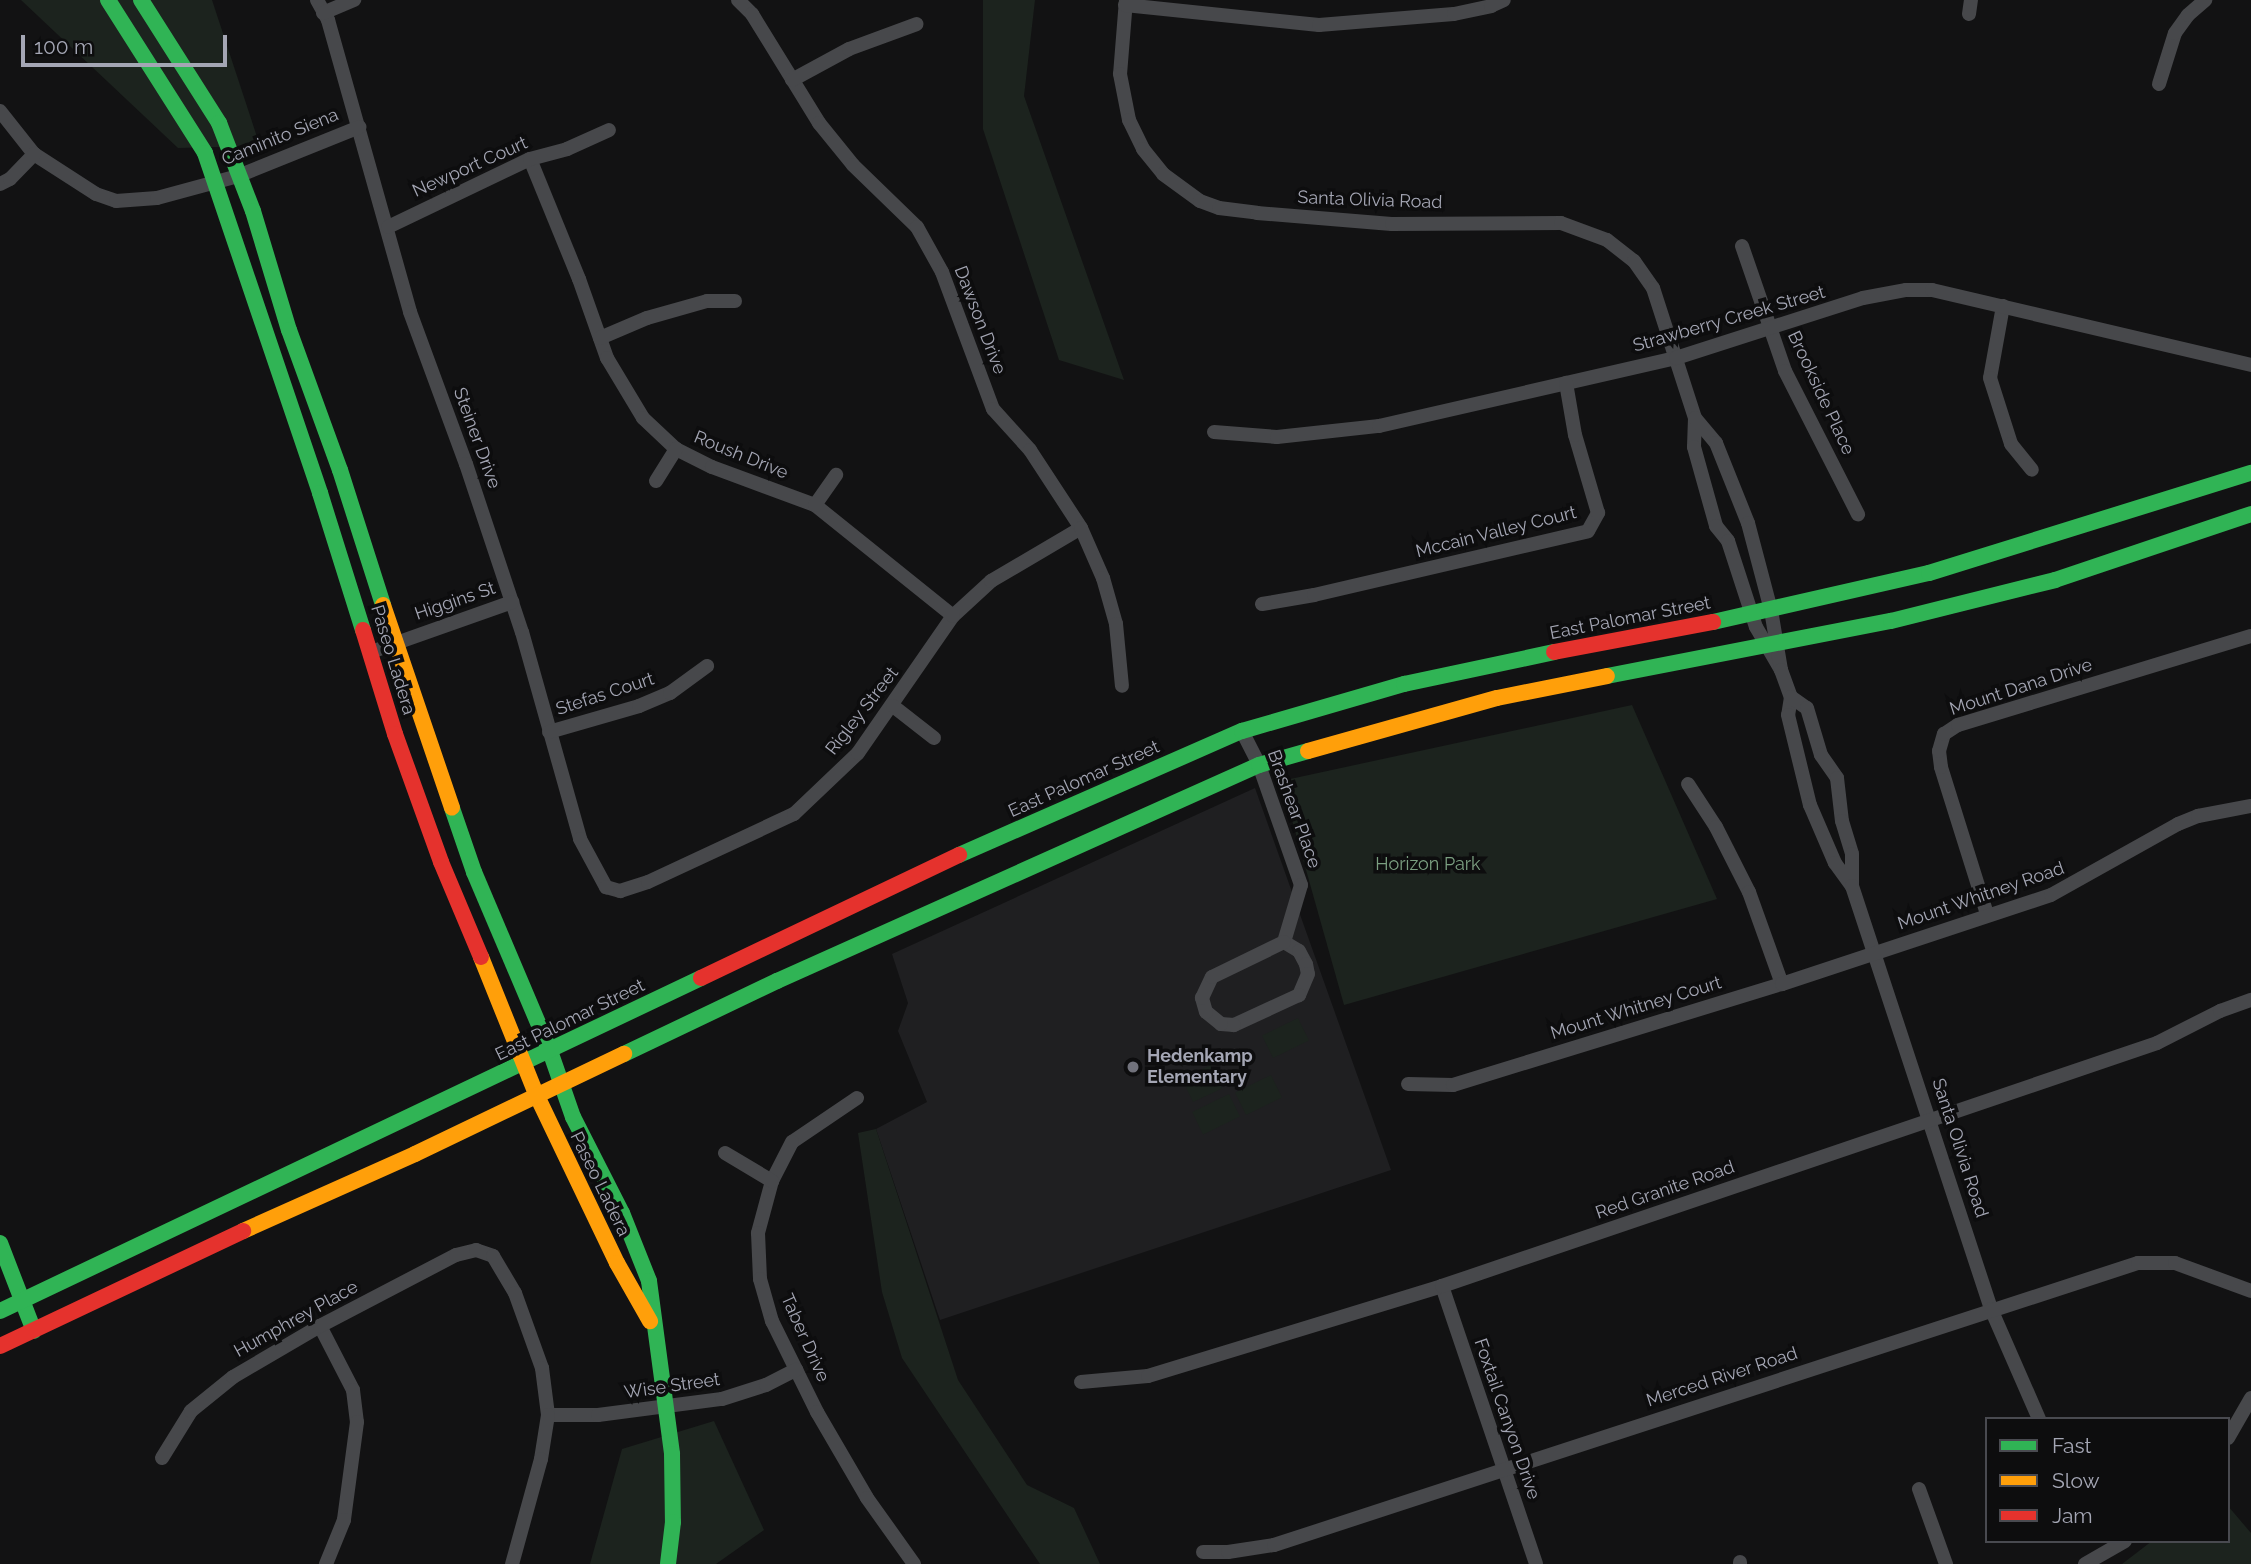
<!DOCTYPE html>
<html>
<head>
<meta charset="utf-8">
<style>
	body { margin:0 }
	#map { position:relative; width:2251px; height:1564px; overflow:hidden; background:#121213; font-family:Raleway,sans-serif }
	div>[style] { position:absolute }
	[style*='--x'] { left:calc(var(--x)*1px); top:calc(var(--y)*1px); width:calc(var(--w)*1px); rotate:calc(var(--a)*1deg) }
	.built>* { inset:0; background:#1f1f21 }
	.green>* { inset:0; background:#1c231e; transform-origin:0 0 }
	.street>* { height:14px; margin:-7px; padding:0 7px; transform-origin:7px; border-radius:7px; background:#47484b }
	.fast>* { height:16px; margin:-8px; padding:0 8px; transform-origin:8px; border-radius:8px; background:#30b455 }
	.slow>* { height:16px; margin:-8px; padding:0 8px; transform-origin:8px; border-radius:8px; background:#ff9f0a }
	.jam>* { height:16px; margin:-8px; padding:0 8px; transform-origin:8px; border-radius:8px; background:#e5322d }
	.dots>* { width:19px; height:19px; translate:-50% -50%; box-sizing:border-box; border:4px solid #0d0d0e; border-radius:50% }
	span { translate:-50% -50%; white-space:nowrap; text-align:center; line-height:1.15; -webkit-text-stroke:7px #0d0d0e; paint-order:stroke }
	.street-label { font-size:18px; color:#a4a6b4 }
	.park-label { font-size:18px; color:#7b9f81 }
	.poi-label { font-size:18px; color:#a4a6b4; font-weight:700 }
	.left { translate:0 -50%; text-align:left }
	.legend { position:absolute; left:1985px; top:1417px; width:245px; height:126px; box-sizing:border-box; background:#0d0d0e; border:2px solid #494a50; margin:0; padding:9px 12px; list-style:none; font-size:21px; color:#a4a6b4 }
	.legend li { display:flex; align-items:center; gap:14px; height:35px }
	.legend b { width:35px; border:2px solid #494a50 }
	.scale { position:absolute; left:21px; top:35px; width:206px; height:32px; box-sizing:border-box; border:4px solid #a4a6b4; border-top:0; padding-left:9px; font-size:21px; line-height:24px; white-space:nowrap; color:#a4a6b4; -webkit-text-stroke:5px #0d0d0e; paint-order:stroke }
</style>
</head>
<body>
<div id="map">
	<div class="built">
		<i style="clip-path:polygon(1255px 788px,1391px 1170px,940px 1320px,876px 1129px,927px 1102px,898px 1031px,908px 1003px,892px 954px)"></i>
	</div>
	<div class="green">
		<i style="clip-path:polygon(21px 0,212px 0,260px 146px,178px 148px)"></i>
		<i style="clip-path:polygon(983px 0,1035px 0,1024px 96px,1124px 380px,1059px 360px,983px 129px)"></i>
		<i style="clip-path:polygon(1632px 705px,1717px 899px,1344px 1005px,1281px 781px)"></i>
		<i style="left:1298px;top:1018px;width:25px;height:40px;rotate:64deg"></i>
		<i style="left:1211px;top:1065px;width:26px;height:32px;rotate:65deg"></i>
		<i style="left:1271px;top:1075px;width:25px;height:40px;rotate:64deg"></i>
		<i style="left:1229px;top:1094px;width:25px;height:41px;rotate:64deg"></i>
		<i style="clip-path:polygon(876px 1129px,958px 1380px,1027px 1485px,1074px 1508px,1100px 1564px,1040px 1564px,902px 1358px,882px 1292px,858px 1133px)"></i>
		<i style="clip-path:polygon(714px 1421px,764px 1530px,716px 1564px,590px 1564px,622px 1449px)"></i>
		<i style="clip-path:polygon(2228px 1506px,2251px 1533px,2251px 1564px,2122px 1564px,2152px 1541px,2228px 1541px)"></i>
	</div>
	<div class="street">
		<i style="--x:317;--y:0;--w:23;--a:61"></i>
		<i style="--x:328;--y:20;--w:303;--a:74.3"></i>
		<i style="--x:410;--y:312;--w:162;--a:69.8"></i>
		<i style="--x:466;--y:464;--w:177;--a:71.6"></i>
		<i style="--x:522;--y:632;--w:215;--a:74.3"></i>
		<i style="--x:580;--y:839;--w:55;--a:61.6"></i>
		<i style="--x:606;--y:887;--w:15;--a:16"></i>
		<i style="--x:620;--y:891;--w:29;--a:-18"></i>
		<i style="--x:648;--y:882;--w:161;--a:-25"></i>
		<i style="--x:794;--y:814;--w:88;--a:-43.6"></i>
		<i style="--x:858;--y:753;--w:167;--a:-55.3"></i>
		<i style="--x:953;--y:616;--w:52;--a:-42.6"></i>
		<i style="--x:991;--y:581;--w:104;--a:-30.5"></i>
		<i style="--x:738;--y:0;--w:20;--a:45"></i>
		<i style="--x:752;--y:14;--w:128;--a:58.4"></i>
		<i style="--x:819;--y:123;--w:54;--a:51"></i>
		<i style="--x:853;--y:165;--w:89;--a:44.1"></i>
		<i style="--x:917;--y:227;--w:51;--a:60.9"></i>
		<i style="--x:942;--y:272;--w:146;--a:69.6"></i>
		<i style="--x:993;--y:409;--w:55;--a:47.9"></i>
		<i style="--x:1030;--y:450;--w:93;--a:56.8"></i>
		<i style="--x:1081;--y:528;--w:55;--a:66.3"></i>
		<i style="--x:1103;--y:578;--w:48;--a:74.2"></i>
		<i style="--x:1116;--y:624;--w:62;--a:84.5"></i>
		<i style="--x:1126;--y:0;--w:74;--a:94.6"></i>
		<i style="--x:1120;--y:74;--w:47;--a:78.9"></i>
		<i style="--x:1129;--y:120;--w:32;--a:64"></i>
		<i style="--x:1143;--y:149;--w:32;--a:51"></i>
		<i style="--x:1163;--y:174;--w:46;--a:36.1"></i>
		<i style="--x:1200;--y:201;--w:20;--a:20"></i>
		<i style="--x:1219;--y:208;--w:38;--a:7"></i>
		<i style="--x:1257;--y:213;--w:135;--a:4.7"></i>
		<i style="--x:1392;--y:224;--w:169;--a:-0.3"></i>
		<i style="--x:1561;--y:223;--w:49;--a:20.3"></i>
		<i style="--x:1607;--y:240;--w:34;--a:38"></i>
		<i style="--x:1634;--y:261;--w:33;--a:55"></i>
		<i style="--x:1653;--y:288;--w:137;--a:72.1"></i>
		<i style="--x:1695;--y:418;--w:29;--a:92"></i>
		<i style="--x:1694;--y:447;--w:82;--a:74.4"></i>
		<i style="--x:1716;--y:526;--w:19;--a:51"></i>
		<i style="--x:1728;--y:541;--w:90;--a:72"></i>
		<i style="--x:1756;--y:627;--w:50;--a:59.8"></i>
		<i style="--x:1125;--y:5;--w:195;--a:5.9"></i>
		<i style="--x:1319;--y:25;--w:135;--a:-4.7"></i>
		<i style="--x:1454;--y:14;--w:38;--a:-12"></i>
		<i style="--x:1491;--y:6;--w:14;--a:-25"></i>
		<i style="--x:323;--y:13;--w:34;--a:-23"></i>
		<i style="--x:1969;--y:14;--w:14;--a:-82"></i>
		<i style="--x:792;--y:80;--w:65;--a:-28.5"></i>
		<i style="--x:849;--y:49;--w:72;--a:-20.2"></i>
		<i style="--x:2159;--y:84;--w:53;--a:-72.6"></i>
		<i style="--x:2175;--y:33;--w:22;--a:-54"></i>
		<i style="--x:2188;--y:15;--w:23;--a:-41"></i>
		<i style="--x:0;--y:111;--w:55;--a:51.7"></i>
		<i style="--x:34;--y:154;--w:74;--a:32.8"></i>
		<i style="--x:96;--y:194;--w:21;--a:19"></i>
		<i style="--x:116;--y:201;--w:41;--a:-4.2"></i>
		<i style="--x:157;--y:198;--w:84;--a:-15.2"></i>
		<i style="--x:238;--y:176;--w:131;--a:-22"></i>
		<i style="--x:530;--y:159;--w:130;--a:67.8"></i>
		<i style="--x:579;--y:279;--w:84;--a:70.5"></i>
		<i style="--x:607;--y:358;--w:70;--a:59"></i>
		<i style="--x:643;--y:418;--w:45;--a:43.2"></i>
		<i style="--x:676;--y:449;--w:40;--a:26.6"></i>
		<i style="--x:712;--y:467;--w:110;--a:20.3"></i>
		<i style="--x:815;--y:505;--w:177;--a:38.8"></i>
		<i style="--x:0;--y:184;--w:11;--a:-27"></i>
		<i style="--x:10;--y:179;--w:35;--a:-46"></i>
		<i style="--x:388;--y:227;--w:157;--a:-25.6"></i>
		<i style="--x:530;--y:159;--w:38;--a:-15"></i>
		<i style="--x:567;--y:149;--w:46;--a:-24.3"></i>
		<i style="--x:1742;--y:246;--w:132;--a:71"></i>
		<i style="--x:1785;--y:371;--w:161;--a:63"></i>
		<i style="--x:2003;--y:306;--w:73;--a:100.2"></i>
		<i style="--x:1990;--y:378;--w:69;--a:72.3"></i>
		<i style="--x:2011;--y:444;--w:33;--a:51"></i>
		<i style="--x:600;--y:338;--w:51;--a:-23.1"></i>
		<i style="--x:647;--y:318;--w:62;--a:-15.8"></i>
		<i style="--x:707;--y:301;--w:28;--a:0"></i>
		<i style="--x:1695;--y:418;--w:33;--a:50"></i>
		<i style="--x:1716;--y:443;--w:86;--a:68.2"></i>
		<i style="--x:1748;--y:523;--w:90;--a:75.2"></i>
		<i style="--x:1771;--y:610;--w:61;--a:80.5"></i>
		<i style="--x:1781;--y:670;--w:29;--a:70"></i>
		<i style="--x:1791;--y:697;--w:18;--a:99"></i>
		<i style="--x:1788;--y:715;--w:93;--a:76.3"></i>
		<i style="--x:1810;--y:805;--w:63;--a:66.7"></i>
		<i style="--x:1835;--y:863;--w:29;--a:54"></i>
		<i style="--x:1214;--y:432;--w:63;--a:4.5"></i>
		<i style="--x:1277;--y:437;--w:103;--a:-6.2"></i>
		<i style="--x:1379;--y:426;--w:305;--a:-12.9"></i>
		<i style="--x:1676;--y:358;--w:196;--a:-17.8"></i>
		<i style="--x:1863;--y:298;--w:44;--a:-10.5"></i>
		<i style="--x:1906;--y:290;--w:26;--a:0"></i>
		<i style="--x:1932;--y:290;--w:328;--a:13.2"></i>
		<i style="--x:656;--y:481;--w:38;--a:-58"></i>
		<i style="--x:815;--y:505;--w:37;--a:-55"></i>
		<i style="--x:1262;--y:604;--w:53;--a:-9.8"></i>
		<i style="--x:1314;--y:595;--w:281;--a:-13.1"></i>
		<i style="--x:1588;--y:531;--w:21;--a:-61"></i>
		<i style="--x:1598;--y:513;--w:81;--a:-106.4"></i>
		<i style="--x:1575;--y:435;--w:53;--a:-99.8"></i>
		<i style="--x:371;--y:652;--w:150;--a:-19.5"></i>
		<i style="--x:1791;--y:697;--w:19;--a:35"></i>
		<i style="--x:1807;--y:708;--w:49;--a:73.4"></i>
		<i style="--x:1821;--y:755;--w:28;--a:55"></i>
		<i style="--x:1837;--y:778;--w:43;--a:83.4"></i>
		<i style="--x:1842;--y:821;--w:34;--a:73"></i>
		<i style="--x:1852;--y:854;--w:32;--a:90"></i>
		<i style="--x:1852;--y:886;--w:445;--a:71.8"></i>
		<i style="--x:1991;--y:1309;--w:120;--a:66.4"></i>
		<i style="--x:893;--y:706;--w:52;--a:38"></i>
		<i style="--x:1242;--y:731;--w:38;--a:63"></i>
		<i style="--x:1259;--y:765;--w:127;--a:70.7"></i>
		<i style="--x:1301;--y:885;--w:59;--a:106.6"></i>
		<i style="--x:549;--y:732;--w:94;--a:-16.1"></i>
		<i style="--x:639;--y:706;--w:34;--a:-23"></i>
		<i style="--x:670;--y:693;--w:46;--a:-36.1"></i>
		<i style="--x:1688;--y:784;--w:51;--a:56.9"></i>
		<i style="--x:1716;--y:827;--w:73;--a:63.1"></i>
		<i style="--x:1749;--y:892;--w:98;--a:70.3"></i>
		<i style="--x:1987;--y:914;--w:154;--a:-107.4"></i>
		<i style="--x:1941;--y:767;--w:16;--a:-97"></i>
		<i style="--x:1939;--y:751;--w:18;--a:-74"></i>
		<i style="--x:1944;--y:734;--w:17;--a:-33"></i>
		<i style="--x:1958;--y:725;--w:306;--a:-16.9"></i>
		<i style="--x:1284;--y:942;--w:17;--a:31"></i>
		<i style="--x:1299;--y:951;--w:15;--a:62"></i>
		<i style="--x:1306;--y:964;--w:10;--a:79"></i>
		<i style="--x:1308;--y:974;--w:23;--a:113"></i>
		<i style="--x:1299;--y:995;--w:72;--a:155.2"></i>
		<i style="--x:1234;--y:1025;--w:13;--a:-176"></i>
		<i style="--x:1221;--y:1024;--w:19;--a:-141"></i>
		<i style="--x:1206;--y:1012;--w:15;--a:-106"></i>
		<i style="--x:1202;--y:998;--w:23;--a:-65"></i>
		<i style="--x:1212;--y:977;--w:80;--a:-25.9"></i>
		<i style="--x:1408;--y:1084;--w:45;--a:1.3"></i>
		<i style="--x:1453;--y:1085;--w:344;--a:-17.1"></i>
		<i style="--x:1782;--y:984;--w:283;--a:-18.3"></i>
		<i style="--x:2051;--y:895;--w:145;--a:-29.2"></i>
		<i style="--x:2178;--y:824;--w:22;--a:-22"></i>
		<i style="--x:2198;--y:816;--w:54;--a:-10.7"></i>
		<i style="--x:857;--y:1098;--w:78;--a:145.9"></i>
		<i style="--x:792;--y:1142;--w:44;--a:117.1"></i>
		<i style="--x:772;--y:1181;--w:54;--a:105.1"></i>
		<i style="--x:758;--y:1233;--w:46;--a:87.5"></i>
		<i style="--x:760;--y:1279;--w:44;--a:74.1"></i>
		<i style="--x:772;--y:1321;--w:102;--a:63.7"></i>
		<i style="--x:817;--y:1412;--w:99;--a:59.8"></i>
		<i style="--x:867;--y:1498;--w:81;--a:54.5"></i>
		<i style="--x:725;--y:1153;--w:55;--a:30.8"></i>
		<i style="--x:1442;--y:1286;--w:293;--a:71.3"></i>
		<i style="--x:320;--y:1326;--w:72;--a:62.7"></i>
		<i style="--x:353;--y:1390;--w:32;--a:83"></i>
		<i style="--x:357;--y:1422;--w:99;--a:97.6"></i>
		<i style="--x:344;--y:1520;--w:48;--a:112.2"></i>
		<i style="--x:1081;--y:1382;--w:67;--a:-5.1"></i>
		<i style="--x:1148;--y:1376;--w:307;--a:-17"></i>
		<i style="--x:1442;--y:1286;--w:755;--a:-18.77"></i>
		<i style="--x:2157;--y:1043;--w:71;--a:-26.9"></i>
		<i style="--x:2220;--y:1011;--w:33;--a:-20"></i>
		<i style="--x:548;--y:1415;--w:50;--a:0"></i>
		<i style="--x:598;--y:1415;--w:125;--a:-7.4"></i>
		<i style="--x:722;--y:1399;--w:46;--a:-17.7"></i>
		<i style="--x:766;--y:1385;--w:34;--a:-27"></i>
		<i style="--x:2228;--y:1438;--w:46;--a:-60.1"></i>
		<i style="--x:162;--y:1458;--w:55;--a:-58.3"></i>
		<i style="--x:191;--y:1411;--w:54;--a:-39"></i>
		<i style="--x:233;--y:1377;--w:101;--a:-30.4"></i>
		<i style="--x:320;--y:1326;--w:153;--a:-27.6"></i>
		<i style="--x:456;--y:1255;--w:21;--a:-14"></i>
		<i style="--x:476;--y:1250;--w:18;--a:19"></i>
		<i style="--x:493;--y:1256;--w:43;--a:59.3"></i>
		<i style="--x:515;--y:1293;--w:80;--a:70.2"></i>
		<i style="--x:542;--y:1368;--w:47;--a:82.7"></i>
		<i style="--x:548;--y:1415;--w:45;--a:99"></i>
		<i style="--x:541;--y:1459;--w:109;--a:105.4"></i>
		<i style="--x:1919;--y:1489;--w:80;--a:70.2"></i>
		<i style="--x:1203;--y:1552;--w:25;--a:0"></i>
		<i style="--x:1228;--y:1552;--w:47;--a:-8.7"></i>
		<i style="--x:1274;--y:1545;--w:909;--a:-18.08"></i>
		<i style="--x:2138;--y:1263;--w:37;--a:0"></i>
		<i style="--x:2175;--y:1263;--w:81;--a:20.2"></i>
		<i style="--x:1740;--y:1562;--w:2;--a:90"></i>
		<i style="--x:2085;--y:1564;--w:46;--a:-29.9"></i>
	</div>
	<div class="fast">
		<i style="--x:108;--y:0;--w:181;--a:57.6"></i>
		<i style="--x:205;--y:153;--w:359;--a:71.3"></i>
		<i style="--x:320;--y:493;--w:144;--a:72.6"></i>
		<i style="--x:141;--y:0;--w:146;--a:57.6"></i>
		<i style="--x:219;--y:123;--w:94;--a:68.9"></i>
		<i style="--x:253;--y:211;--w:124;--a:73.2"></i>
		<i style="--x:289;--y:330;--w:149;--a:70"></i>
		<i style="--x:340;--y:470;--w:142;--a:72.3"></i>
		<i style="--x:1713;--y:622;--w:221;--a:-12.8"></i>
		<i style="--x:1929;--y:573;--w:337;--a:-17.3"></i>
		<i style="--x:1607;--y:676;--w:289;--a:-11"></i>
		<i style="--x:1891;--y:621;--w:169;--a:-14"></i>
		<i style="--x:2055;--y:580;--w:207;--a:-18.6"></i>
		<i style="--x:452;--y:808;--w:68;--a:71"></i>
		<i style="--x:474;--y:872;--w:194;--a:67"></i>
		<i style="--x:550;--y:1051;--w:70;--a:70.8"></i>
		<i style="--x:573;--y:1117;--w:108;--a:63"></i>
		<i style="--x:622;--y:1213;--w:73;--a:68.3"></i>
		<i style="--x:649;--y:1281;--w:175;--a:82.4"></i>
		<i style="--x:672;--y:1454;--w:68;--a:89.2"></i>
		<i style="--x:673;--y:1522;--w:42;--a:96.8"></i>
		<i style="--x:959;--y:855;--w:309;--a:-23.7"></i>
		<i style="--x:1242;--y:731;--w:169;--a:-16.2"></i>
		<i style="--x:1404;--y:684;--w:153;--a:-12"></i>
		<i style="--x:624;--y:1054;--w:170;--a:-25.5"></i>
		<i style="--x:777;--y:981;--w:528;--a:-24.14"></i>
		<i style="--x:1259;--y:765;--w:51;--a:-15.9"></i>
		<i style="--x:0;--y:1243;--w:94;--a:68.9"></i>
		<i style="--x:0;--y:1311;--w:776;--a:-25.41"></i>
	</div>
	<div class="slow">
		<i style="--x:383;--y:605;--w:214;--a:71.2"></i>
		<i style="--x:1308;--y:751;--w:196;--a:-15.7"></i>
		<i style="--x:1497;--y:698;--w:112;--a:-11.3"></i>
		<i style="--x:481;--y:957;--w:150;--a:68.1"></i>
		<i style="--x:537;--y:1096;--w:185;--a:64.4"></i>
		<i style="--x:617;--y:1263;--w:67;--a:60.4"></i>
		<i style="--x:243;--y:1231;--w:188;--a:-24.1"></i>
		<i style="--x:415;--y:1154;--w:232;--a:-25.6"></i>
	</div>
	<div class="jam">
		<i style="--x:363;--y:630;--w:109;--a:72.9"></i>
		<i style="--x:395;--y:734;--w:136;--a:70.2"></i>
		<i style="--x:441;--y:862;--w:103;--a:67.2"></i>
		<i style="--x:1554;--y:652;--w:162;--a:-10.7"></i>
		<i style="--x:701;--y:978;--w:286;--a:-25.5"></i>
		<i style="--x:0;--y:1346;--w:269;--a:-25.3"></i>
	</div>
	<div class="dots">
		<i style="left:1133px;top:1067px;background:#71727c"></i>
	</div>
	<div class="street-label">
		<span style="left:280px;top:137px;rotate:-22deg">Caminito Siena</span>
		<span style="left:470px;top:167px;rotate:-24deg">Newport Court</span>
		<span style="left:1370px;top:200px;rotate:2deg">Santa Olivia Road</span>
		<span style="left:1729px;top:319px;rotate:-16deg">Strawberry Creek Street</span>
		<span style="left:980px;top:320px;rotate:69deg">Dawson Drive</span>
		<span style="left:1821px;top:393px;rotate:65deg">Brookside Place</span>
		<span style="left:477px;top:438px;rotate:70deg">Steiner Drive</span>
		<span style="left:741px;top:455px;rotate:22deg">Roush Drive</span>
		<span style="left:1496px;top:532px;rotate:-14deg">Mccain Valley Court</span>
		<span style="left:455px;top:601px;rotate:-19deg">Higgins St</span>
		<span style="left:1630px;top:618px;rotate:-11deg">East Palomar Street</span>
		<span style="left:393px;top:660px;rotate:73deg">Paseo Ladera</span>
		<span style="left:2021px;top:687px;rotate:-18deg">Mount Dana Drive</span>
		<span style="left:605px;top:694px;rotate:-18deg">Stefas Court</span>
		<span style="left:862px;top:711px;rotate:-52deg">Rigley Street</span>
		<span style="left:1084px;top:779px;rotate:-24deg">East Palomar Street</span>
		<span style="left:1294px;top:809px;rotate:70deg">Brashear Place</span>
		<span style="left:1981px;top:896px;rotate:-19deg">Mount Whitney Road</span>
		<span style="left:1636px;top:1008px;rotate:-17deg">Mount Whitney Court</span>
		<span style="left:570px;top:1020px;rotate:-26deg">East Palomar Street</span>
		<span style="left:1960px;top:1148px;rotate:72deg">Santa Olivia Road</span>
		<span style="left:600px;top:1184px;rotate:64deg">Paseo Ladera</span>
		<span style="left:1665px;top:1190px;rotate:-19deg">Red Granite Road</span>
		<span style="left:296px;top:1319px;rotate:-29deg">Humphrey Place</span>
		<span style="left:805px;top:1338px;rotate:66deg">Taber Drive</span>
		<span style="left:1722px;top:1377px;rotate:-18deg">Merced River Road</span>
		<span style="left:672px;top:1386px;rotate:-8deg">Wise Street</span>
		<span style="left:1507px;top:1419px;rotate:71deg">Foxtail Canyon Drive</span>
	</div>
	<div class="park-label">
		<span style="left:1428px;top:864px">Horizon Park</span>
	</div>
	<div class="poi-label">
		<span class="left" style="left:1147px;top:1067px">Hedenkamp<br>Elementary</span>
	</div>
	<ul class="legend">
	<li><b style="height:9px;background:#30b455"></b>Fast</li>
	<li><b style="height:9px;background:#ff9f0a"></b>Slow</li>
	<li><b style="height:9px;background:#e5322d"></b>Jam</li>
	</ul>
	<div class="scale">100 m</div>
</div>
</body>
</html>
